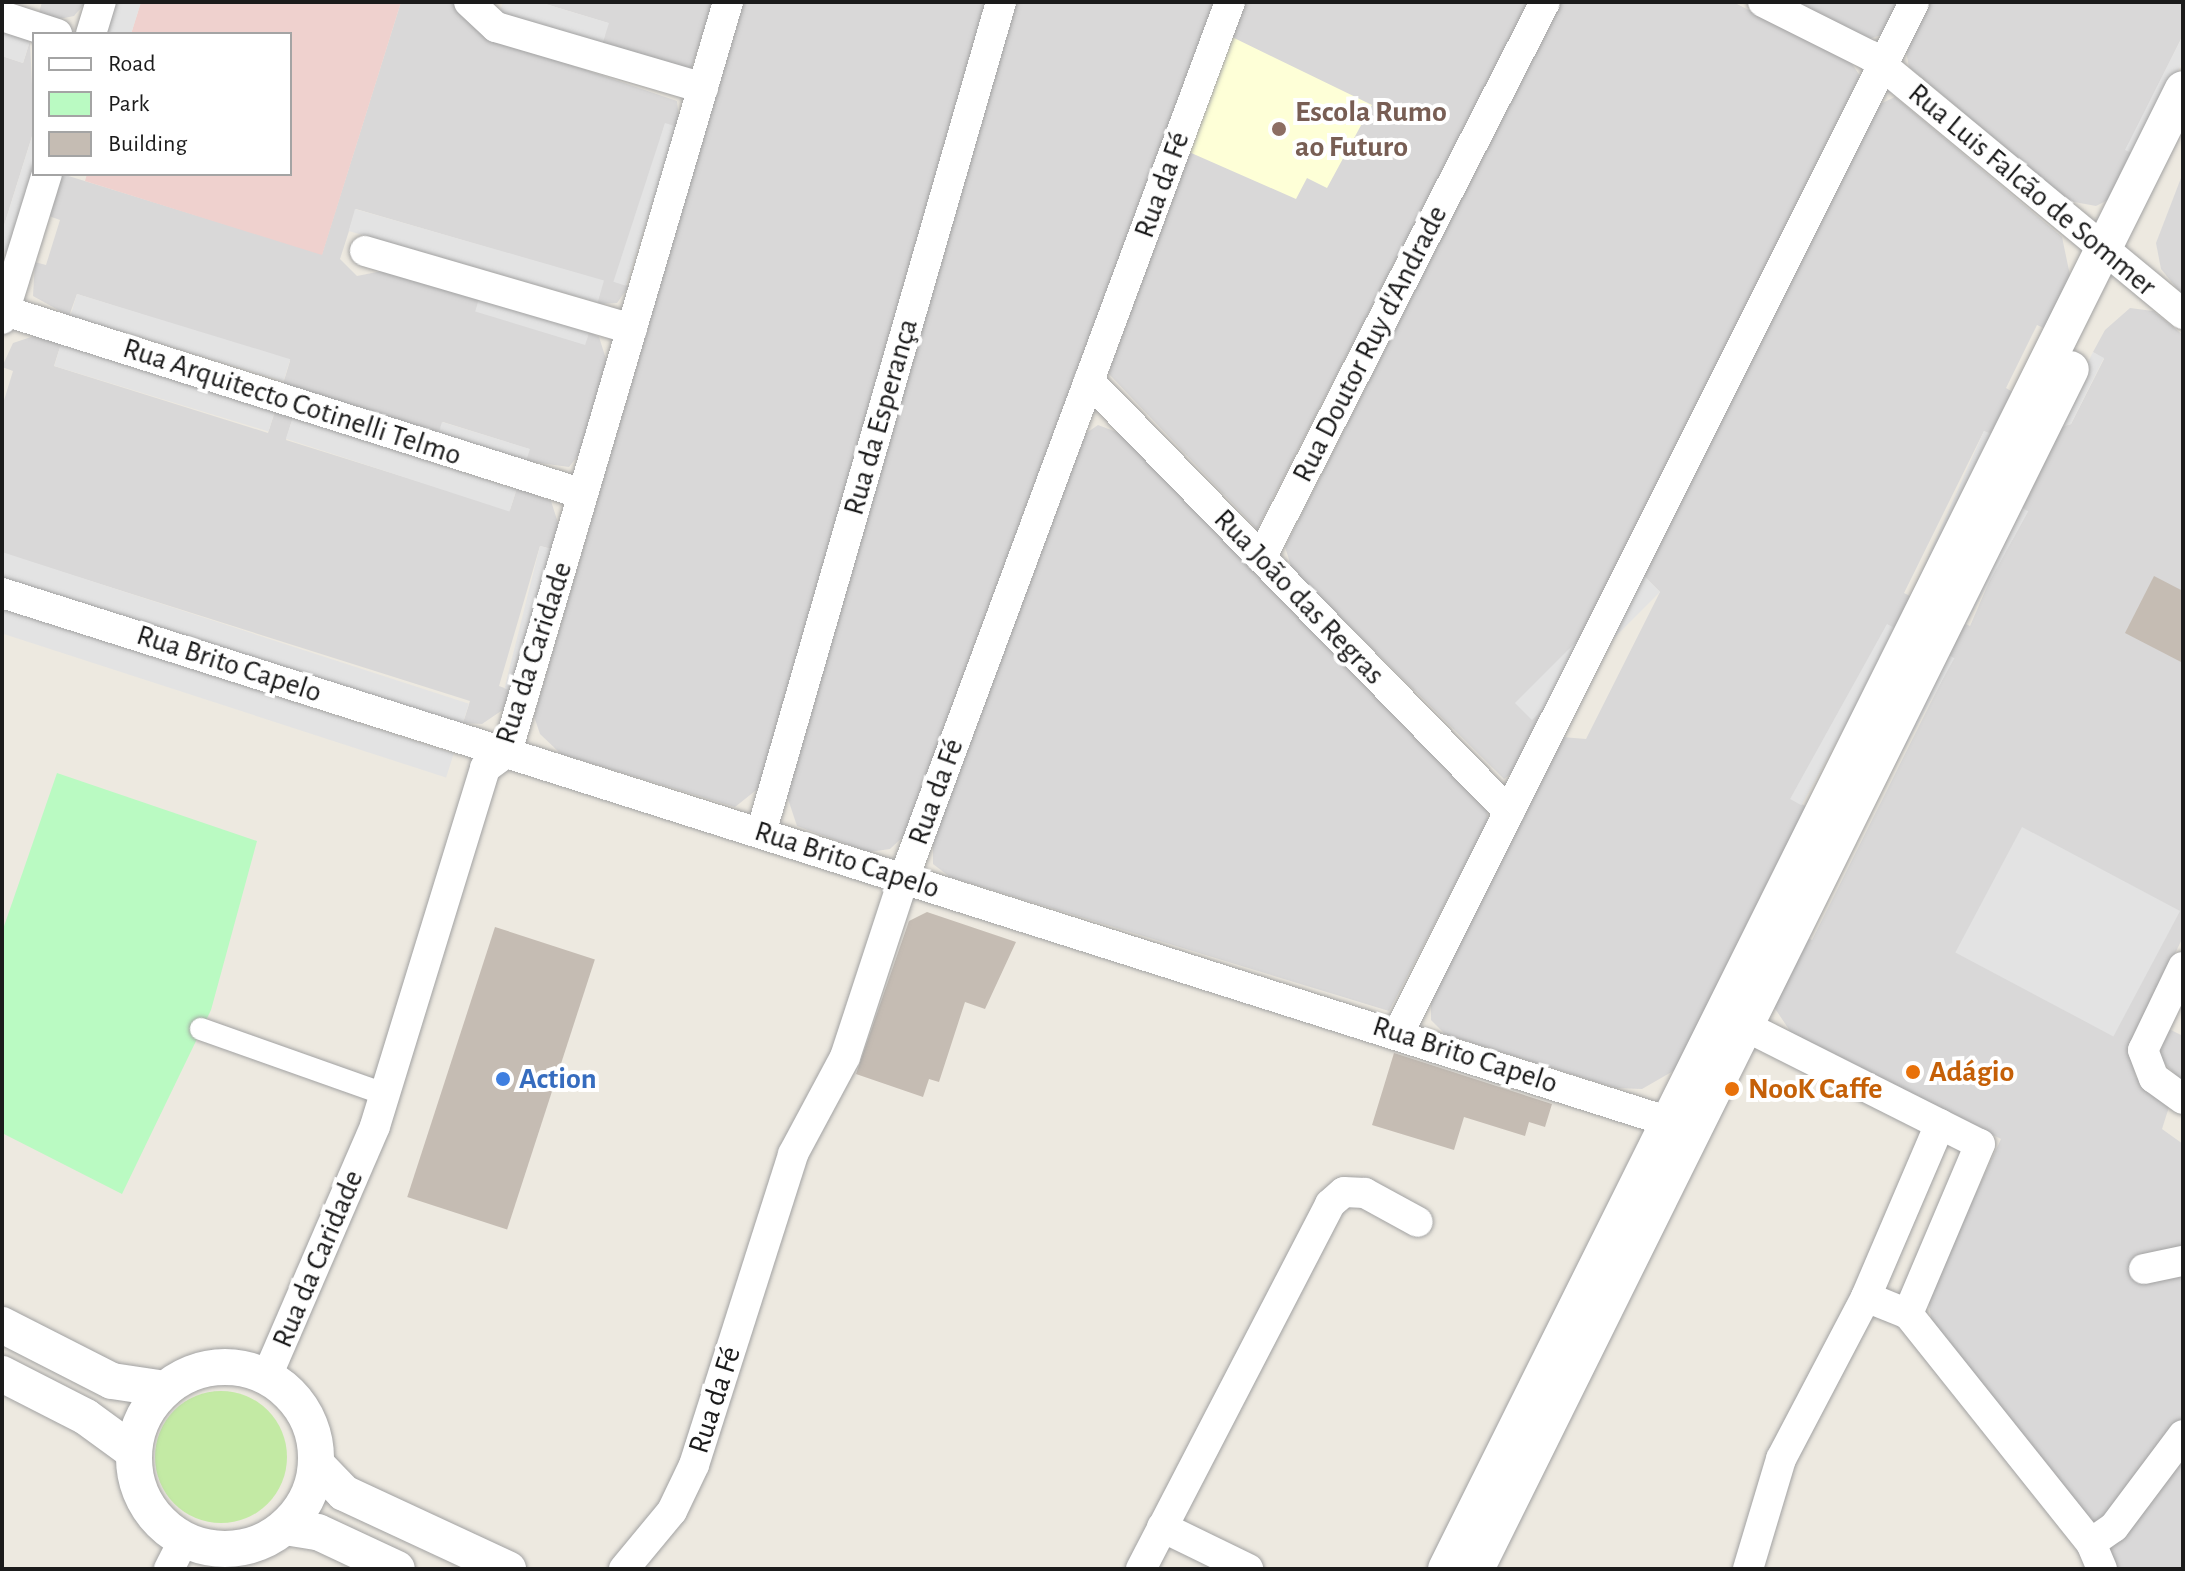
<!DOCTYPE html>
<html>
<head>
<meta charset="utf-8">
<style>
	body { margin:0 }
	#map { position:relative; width:2185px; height:1571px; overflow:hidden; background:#ede9e0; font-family:"Alegreya Sans",sans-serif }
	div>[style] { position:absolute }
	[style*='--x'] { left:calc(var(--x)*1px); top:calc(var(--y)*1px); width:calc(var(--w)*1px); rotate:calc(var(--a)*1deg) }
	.residential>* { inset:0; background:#d9d8d8 }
	.commercial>* { inset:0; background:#efd1ce }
	.education>* { inset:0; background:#feffd7 }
	.grass>* { inset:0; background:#c3eaa4 }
	.round { border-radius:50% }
	.park>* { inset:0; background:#bafac2 }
	.parking>* { inset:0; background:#e3e3e3; transform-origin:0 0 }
	.building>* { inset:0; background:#c5bcb3; transform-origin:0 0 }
	.roads { filter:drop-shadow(0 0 2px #a2a2a2) drop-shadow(0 0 2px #a2a2a2) }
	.pedestrian>* { height:22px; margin:-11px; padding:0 11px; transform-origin:11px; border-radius:11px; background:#fff }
	.minor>* { height:30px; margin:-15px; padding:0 15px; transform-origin:15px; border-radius:15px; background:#fff }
	.tertiary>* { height:36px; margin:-18px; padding:0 18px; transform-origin:18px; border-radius:18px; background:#fff }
	.tertiary>.ring { margin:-18px; padding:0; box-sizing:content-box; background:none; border:36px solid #fff; border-radius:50% }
	.dots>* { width:22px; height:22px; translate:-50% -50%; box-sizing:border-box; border:4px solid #fff; border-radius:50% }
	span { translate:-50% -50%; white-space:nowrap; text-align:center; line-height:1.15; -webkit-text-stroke:8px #fff; paint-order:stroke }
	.education-label { font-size:30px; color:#785e54; font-weight:700 }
	.left { translate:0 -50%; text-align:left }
	.street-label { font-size:30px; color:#1b1b1b }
	.food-label { font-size:30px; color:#c56008; font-weight:700 }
	.shop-label { font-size:30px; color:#366cbe; font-weight:700 }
	.frame { position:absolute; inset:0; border:4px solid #1b1b1b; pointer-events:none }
	.legend { position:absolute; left:32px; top:32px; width:260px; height:144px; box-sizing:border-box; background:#fff; border:2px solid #a4a4a4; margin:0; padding:10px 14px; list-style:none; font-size:24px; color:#1b1b1b }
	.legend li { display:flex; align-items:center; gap:16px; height:40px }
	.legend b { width:40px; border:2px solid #a4a4a4 }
</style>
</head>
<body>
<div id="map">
	<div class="residential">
		<i style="clip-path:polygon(42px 2px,86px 2px,74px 16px,59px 19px,39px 13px)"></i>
		<i style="clip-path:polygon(401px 2px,453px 2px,483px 35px,677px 101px,679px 119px,677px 127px,665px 124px,618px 282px,629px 286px,617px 303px,597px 304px,603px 281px,356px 209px,340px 259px,357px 276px,382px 271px,479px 299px,476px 311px,585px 343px,589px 332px,599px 337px,607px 362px,580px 453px,569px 467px,526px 461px,529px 449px,443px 422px,439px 434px,283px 384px,290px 361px,77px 294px,69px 316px,33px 296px,35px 262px,46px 265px,60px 220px,49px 216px,62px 174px,322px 254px)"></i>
		<i style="clip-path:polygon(539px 2px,714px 2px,691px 69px,602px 45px,608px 23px)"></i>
		<i style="clip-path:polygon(743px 2px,986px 2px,760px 787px,735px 807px,561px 754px,540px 734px,534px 716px)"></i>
		<i style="clip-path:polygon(1016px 2px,1215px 2px,906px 834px,890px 849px,869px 852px,797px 826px,787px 796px)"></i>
		<i style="clip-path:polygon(1245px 2px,1529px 2px,1257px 529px,1108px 373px)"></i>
		<i style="clip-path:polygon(1561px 2px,1733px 2px,1850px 61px,1860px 76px,1514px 771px,1504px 779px,1292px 569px,1285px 547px)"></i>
		<i style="clip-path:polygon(1793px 2px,1898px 2px,1881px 35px,1869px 39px)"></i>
		<i style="clip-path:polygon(1930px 2px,2183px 2px,2183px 35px,2126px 150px,2136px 155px,2112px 198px,2096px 206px,2069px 201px,1909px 67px,1906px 51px)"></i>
		<i style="clip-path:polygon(30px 41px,34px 130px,2px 232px,2px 56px,23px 63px)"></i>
		<i style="clip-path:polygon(1895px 97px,2062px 237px,2071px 280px,2048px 330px,2037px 325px,2006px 388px,2016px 394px,1995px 436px,1984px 431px,1904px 593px,1914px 598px,1898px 630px,1887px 625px,1798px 802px,1809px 808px,1675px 1070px,1642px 1089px,1616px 1088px,1445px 1034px,1431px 1020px,1431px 1000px,1562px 737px,1586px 739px,1660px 592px,1643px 575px,1878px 105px)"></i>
		<i style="clip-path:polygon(2181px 178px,2183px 179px,2183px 296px,2161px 269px,2156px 243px)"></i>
		<i style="clip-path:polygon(2130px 308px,2153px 311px,2183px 335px,2183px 937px,2129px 1049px,2136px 1077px,2169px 1107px,2162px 1129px,2183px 1144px,2183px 1569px,2115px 1569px,1931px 1319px,1928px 1296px,2001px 1139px,1792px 1034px,1772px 1004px,1801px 935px,1812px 940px,1953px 658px,1943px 652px,1959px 621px,1970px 626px,2055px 429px,2071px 424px,2104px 359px,2093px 352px,2105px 330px)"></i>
		<i style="clip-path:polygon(34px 336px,61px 344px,54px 366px,268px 433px,275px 411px,293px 417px,286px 440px,510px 510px,517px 488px,551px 501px,559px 526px,552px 549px,540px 546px,499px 686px,510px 690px,504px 709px,482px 724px,463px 723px,470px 701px,2px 553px,2px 407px,13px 371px,2px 367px,13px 343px)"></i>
		<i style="clip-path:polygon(1098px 425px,1119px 433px,1487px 811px,1488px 821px,1389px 1011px,950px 877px,933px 864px,933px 842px,1085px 434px)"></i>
		<i style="clip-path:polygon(2167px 1028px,2183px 1036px,2183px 1082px,2158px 1057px)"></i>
	</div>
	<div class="commercial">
		<i style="clip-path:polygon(141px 2px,401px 2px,322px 255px,85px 181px,87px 174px,290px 174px,290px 34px,131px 34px)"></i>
	</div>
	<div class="education">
		<i style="clip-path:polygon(1232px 37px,1372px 105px,1327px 188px,1307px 178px,1296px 199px,1189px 152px)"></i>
	</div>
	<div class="grass">
		<i class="round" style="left:155px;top:1391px;width:132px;height:132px"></i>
	</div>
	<div class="park">
		<i style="clip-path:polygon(57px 773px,257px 841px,211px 1010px,122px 1194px,2px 1133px,2px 932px)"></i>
	</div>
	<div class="parking">
		<i style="clip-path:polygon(116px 2px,141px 2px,131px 34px,106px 34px)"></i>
		<i style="clip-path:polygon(503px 2px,539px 2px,609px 23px,602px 45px,499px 15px)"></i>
		<i style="clip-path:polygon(2px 32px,30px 41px,23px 63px,2px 56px)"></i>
		<i style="clip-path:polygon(2183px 35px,2183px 61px,2136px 155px,2125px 150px)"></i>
		<i style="left:665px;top:123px;width:13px;height:167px;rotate:18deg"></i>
		<i style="clip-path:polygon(34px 130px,34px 170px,8px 253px,2px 251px,2px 232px)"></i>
		<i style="left:355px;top:209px;width:259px;height:23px;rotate:16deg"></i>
		<i style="left:77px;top:294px;width:223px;height:23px;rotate:17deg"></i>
		<i style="left:479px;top:299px;width:115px;height:13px;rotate:17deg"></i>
		<i style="left:61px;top:344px;width:224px;height:23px;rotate:17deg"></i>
		<i style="clip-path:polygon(2093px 352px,2104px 358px,2071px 424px,2055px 429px)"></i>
		<i style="left:293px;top:417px;width:235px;height:23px;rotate:18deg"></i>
		<i style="left:442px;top:422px;width:92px;height:12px;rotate:17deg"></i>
		<i style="left:1984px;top:431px;width:12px;height:181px;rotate:24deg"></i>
		<i style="left:2017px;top:505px;width:13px;height:130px;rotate:29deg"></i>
		<i style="left:540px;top:546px;width:12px;height:147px;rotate:14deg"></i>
		<i style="left:2px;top:552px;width:491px;height:26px;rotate:18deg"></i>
		<i style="left:1643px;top:575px;width:24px;height:181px;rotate:45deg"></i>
		<i style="left:2px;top:607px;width:475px;height:25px;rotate:18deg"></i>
		<i style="left:1887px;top:624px;width:13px;height:200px;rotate:29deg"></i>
		<i style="left:1943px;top:652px;width:13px;height:317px;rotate:29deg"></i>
		<i style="left:2022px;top:827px;width:179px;height:142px;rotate:28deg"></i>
	</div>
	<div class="building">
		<i style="clip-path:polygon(2154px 576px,2183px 591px,2183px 663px,2125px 633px)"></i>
		<i style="clip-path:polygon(927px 912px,1016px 942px,985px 1009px,965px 1002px,939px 1082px,929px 1079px,923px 1097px,856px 1074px,909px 921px)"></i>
		<i style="left:495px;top:927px;width:105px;height:284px;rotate:18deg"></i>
		<i style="clip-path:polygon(1394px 1053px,1552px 1104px,1545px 1127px,1529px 1122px,1525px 1136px,1464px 1117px,1454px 1150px,1372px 1125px)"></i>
	</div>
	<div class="roads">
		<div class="pedestrian">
			<i style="--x:201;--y:1029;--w:195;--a:19.5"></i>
		</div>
		<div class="minor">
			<i style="--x:469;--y:2;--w:37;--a:43"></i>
			<i style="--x:496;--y:27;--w:216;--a:16.4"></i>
			<i style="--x:1763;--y:2;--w:121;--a:26.6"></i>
			<i style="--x:1871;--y:56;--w:405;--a:39.6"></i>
			<i style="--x:2;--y:16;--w:58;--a:18.1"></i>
			<i style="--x:91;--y:34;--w:34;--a:-73"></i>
			<i style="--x:365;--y:251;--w:278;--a:16.3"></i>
			<i style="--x:2;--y:310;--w:609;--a:17.57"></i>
			<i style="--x:2;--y:319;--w:152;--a:-72.8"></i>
			<i style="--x:1089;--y:381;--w:602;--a:45.74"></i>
			<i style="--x:1261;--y:558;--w:624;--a:-62.94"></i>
			<i style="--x:2;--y:593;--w:1770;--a:17.6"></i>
			<i style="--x:761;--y:833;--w:865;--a:-73.89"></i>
			<i style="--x:2183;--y:967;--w:92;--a:115.7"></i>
			<i style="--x:2143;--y:1050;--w:30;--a:69"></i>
			<i style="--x:2154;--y:1078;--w:36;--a:36"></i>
			<i style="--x:1725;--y:1016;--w:285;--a:26.7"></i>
			<i style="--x:1980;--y:1144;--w:185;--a:113"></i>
			<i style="--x:1398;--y:1034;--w:1154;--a:-63.43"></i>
			<i style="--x:1940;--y:1124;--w:188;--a:113.2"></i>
			<i style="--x:1866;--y:1297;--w:45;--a:22"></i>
			<i style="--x:1908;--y:1314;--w:293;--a:51.4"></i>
			<i style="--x:2091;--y:1543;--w:28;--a:67"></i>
			<i style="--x:2144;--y:1269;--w:40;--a:-12"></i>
			<i style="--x:267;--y:1376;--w:272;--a:-66.6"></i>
			<i style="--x:375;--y:1126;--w:375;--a:-72.9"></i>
			<i style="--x:485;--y:768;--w:27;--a:-36"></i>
			<i style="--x:507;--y:752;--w:782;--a:-73.58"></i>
			<i style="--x:1162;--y:1527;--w:96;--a:26"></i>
			<i style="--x:2091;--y:1543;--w:28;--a:-35"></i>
			<i style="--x:2114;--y:1527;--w:115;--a:-53.1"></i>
			<i style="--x:169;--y:1569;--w:33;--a:-63"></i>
			<i style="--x:624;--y:1569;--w:75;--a:-50.4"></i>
			<i style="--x:672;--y:1511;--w:51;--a:-64.4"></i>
			<i style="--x:694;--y:1465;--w:326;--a:-72.3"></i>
			<i style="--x:793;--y:1154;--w:110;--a:-61.8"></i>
			<i style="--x:845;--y:1057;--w:188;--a:-71.8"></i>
			<i style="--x:904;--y:878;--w:935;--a:-69.59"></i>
			<i style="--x:1141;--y:1569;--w:411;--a:-62.6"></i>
			<i style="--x:1330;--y:1204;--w:18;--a:-41"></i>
			<i style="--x:1344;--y:1192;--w:21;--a:3"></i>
			<i style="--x:1365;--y:1193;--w:60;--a:28.7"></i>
			<i style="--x:1748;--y:1569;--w:115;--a:-73.3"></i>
			<i style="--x:1781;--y:1459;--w:183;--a:-62.3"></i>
		</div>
		<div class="tertiary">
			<i style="--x:2;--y:1325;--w:123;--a:27"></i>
			<i style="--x:112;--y:1381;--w:54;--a:8.6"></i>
			<i class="ring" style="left:134px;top:1367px;width:146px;height:146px"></i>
			<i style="--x:2;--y:1374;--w:94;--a:27.1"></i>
			<i style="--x:86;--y:1417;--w:59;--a:36.1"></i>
			<i style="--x:316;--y:1464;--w:40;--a:46"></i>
			<i style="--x:344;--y:1493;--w:181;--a:24.9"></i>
			<i style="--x:285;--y:1527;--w:33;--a:9"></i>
			<i style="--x:318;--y:1532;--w:87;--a:25.1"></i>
			<i style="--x:1446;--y:1569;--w:1653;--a:-63.53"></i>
			<i style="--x:1476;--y:1569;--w:1339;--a:-63.63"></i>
		</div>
	</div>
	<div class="dots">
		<i style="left:1279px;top:129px;background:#8d6e63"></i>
		<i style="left:1913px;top:1072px;background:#e8710a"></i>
		<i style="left:503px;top:1079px;background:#3f7fe0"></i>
		<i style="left:1732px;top:1089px;background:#e8710a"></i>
	</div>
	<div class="education-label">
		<span class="left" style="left:1295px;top:129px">Escola Rumo<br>ao Futuro</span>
	</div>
	<div class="street-label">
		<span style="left:1162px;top:185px;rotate:-70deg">Rua da Fé</span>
		<span style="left:2032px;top:190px;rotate:40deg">Rua Luis Falcão de Sommer</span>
		<span style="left:1370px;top:344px;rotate:-63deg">Rua Doutor Ruy d'Andrade</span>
		<span style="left:292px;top:402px;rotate:18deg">Rua Arquitecto Cotinelli Telmo</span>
		<span style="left:881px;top:417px;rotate:-74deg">Rua da Esperança</span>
		<span style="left:1299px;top:597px;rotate:46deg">Rua João das Regras</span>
		<span style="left:534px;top:653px;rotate:-72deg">Rua da Caridade</span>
		<span style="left:229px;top:664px;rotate:18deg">Rua Brito Capelo</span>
		<span style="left:936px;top:792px;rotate:-70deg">Rua da Fé</span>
		<span style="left:847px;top:860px;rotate:18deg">Rua Brito Capelo</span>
		<span style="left:1465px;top:1055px;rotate:18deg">Rua Brito Capelo</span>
		<span style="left:318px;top:1259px;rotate:-67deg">Rua da Caridade</span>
		<span style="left:715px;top:1400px;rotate:-72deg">Rua da Fé</span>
	</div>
	<div class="food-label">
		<span class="left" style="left:1929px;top:1072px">Adágio</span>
		<span class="left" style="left:1748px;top:1089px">NooK Caffe</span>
	</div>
	<div class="shop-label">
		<span class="left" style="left:519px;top:1079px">Action</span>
	</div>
	<div class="frame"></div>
	<ul class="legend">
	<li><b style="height:10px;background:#fff"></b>Road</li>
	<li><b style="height:22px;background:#bafac2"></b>Park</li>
	<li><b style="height:22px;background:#c5bcb3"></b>Building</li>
	</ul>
</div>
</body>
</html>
